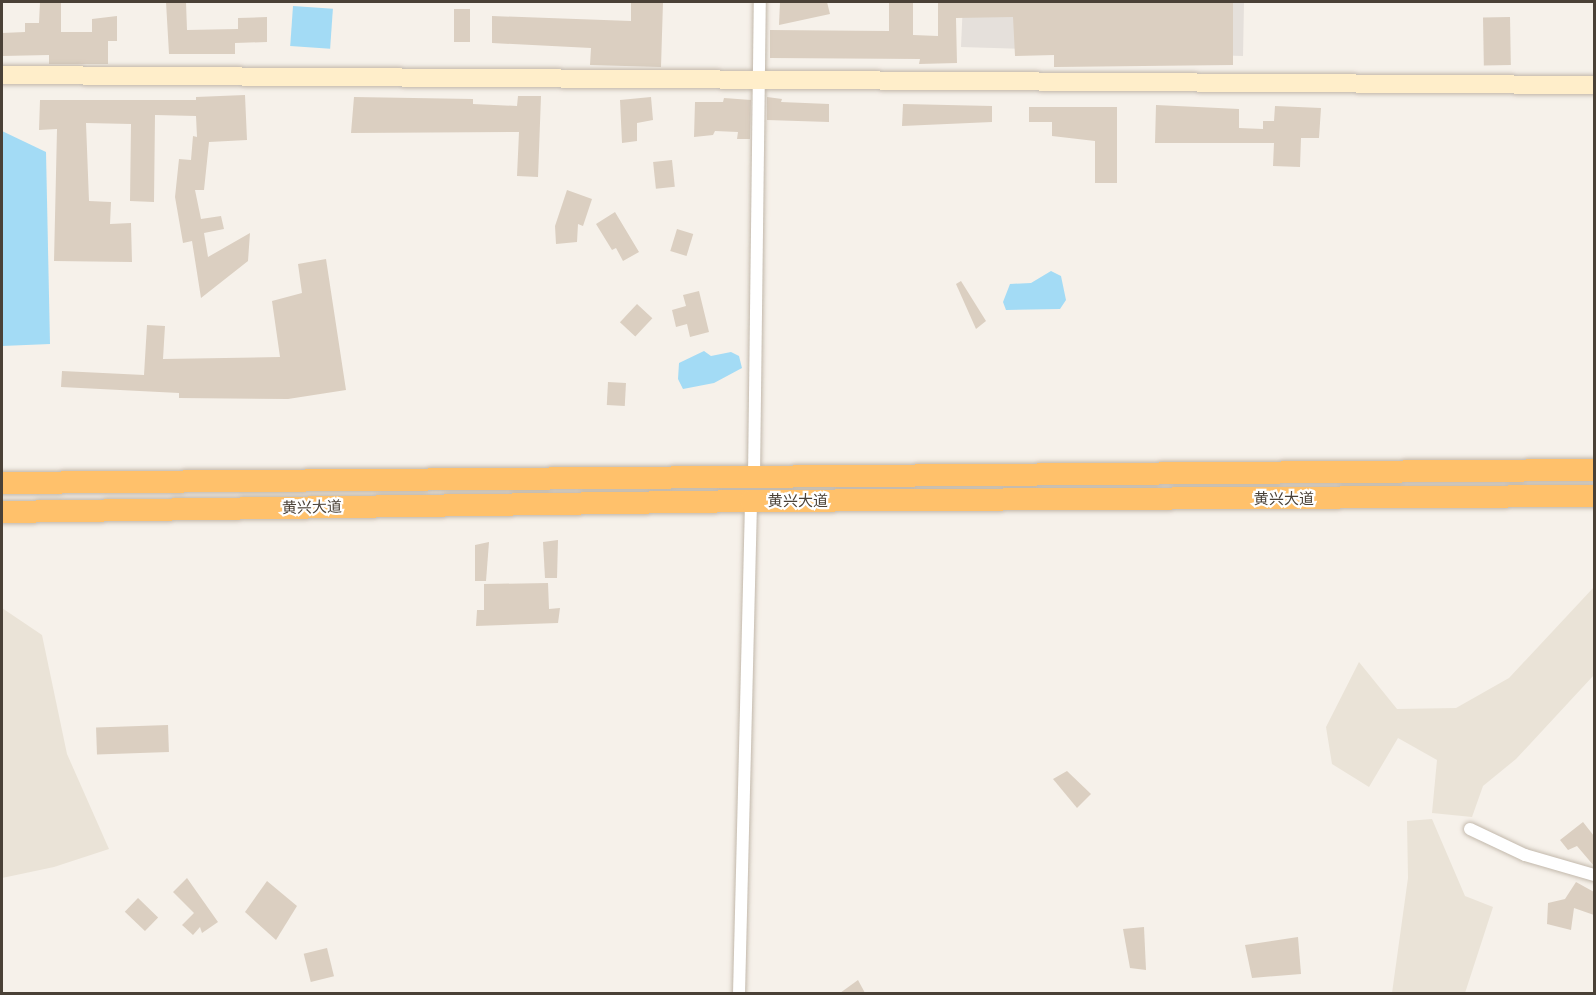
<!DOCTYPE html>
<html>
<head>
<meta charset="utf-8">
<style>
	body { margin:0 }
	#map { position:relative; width:1596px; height:995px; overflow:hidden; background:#f6f1ea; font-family:"Noto Sans","Noto Sans SC",sans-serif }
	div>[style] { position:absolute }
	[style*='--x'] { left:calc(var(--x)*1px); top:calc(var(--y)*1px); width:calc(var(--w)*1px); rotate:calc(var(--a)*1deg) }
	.residential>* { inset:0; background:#eae3d7 }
	.industrial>* { inset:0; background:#e5e0db }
	.water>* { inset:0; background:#a3dbf5; transform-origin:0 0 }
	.building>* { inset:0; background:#dbcfc1; transform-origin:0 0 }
	.roads { filter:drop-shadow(0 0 2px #c2b8ab) drop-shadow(0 0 2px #c2b8ab) }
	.street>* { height:12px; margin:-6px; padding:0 6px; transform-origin:6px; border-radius:6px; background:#fff }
	.secondary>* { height:18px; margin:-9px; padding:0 9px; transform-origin:9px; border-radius:9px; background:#ffeeca }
	.highway>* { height:22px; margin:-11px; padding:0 11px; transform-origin:11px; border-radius:11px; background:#ffc16b }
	span { translate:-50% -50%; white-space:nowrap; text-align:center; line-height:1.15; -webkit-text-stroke:4.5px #fff; paint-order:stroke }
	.street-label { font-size:15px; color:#4a4137 }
	.frame { position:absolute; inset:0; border:3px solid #4a4137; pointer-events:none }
</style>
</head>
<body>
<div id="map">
	<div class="residential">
		<i style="clip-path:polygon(1594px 587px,1594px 675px,1516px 759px,1483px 786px,1472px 817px,1432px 813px,1437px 760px,1398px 738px,1369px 787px,1332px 764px,1326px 727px,1359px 662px,1397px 709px,1456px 708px,1509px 678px)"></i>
		<i style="clip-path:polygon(2px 608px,42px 635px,67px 754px,109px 849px,54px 867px,2px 878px)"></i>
		<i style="clip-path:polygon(1432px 819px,1465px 896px,1493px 907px,1465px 993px,1392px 993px,1408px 878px,1407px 821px)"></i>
	</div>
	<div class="industrial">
		<i style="clip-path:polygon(963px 2px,1244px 2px,1243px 56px,961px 47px)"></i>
	</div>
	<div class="water">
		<i style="left:293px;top:6px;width:40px;height:40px;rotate:4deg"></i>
		<i style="clip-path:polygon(2px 131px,46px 152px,50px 344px,2px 346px)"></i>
		<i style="clip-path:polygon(1051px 271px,1061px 276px,1066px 300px,1060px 309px,1006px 310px,1003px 302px,1010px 284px,1031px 283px)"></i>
		<i style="clip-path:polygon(704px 351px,711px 356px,731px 352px,739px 356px,742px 368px,714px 383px,683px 389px,678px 379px,679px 363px)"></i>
	</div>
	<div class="building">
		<i style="clip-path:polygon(40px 2px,61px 2px,61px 32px,92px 32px,92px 19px,117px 16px,117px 41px,108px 41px,108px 64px,49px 64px,49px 55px,2px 56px,2px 33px,25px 32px,25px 23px,39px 23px)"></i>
		<i style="clip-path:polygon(166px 2px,186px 2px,187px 30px,238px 29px,238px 18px,267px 17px,267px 42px,235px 43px,235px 54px,169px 54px)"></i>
		<i style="clip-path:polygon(631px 2px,663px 2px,661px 67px,590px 65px,591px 48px,492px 43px,492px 16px,631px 21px)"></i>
		<i style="clip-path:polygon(780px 2px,827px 2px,830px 14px,779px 25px)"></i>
		<i style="clip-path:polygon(889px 2px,913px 2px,913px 35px,938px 36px,938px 2px,1233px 2px,1233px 65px,1054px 67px,1054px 55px,1015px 56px,1013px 17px,956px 18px,957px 63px,919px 64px,920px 59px,770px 58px,770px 30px,889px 31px)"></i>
		<i style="left:454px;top:9px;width:16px;height:33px"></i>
		<i style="left:1510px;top:17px;width:48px;height:27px;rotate:89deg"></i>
		<i style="clip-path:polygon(245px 95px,247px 140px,209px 142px,204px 190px,195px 190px,201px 219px,221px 216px,224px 229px,204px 233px,208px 257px,250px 233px,248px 261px,201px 298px,192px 241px,183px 243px,175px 197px,179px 159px,191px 160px,193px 136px,197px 137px,196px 116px,155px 115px,154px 202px,130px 201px,131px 124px,86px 123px,89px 201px,111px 202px,110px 224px,131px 223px,132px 262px,54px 261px,57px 129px,39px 130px,40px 100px,196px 100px,196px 97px)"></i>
		<i style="clip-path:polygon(518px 96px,541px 96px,538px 177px,517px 176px,519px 132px,351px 133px,354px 97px,473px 99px,473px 104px,517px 106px)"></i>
		<i style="clip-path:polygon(651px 97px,653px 120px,637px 123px,637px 141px,622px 143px,620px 100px)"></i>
		<i style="clip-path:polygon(767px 97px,782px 99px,781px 102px,829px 104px,829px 122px,767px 120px)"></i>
		<i style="clip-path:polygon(724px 98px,751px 100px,750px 139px,737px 139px,738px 132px,715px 131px,713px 135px,694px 137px,695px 102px,723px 102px)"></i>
		<i style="clip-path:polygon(903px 104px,992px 106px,992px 122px,902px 126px)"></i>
		<i style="clip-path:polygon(1156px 105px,1239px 109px,1239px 128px,1263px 129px,1263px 121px,1274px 121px,1275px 106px,1321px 108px,1319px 138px,1301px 138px,1300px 167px,1273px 166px,1274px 143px,1155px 143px)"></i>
		<i style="clip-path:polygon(1029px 107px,1117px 107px,1117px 183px,1095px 183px,1095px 141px,1052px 136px,1052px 122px,1029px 122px)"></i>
		<i style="left:672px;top:160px;width:27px;height:19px;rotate:84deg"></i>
		<i style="clip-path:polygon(567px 190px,592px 199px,583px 226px,578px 224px,577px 242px,556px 244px,555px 226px)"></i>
		<i style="clip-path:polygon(615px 212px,639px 252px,623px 261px,616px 248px,612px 250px,596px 224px)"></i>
		<i style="left:677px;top:229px;width:17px;height:23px;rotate:17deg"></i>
		<i style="clip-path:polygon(326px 259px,346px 390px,288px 399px,179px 398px,179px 393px,61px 387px,62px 371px,144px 375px,147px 325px,165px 326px,163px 359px,280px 357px,272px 301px,302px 293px,298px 264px)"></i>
		<i style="clip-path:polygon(961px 281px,986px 321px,976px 329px,956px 284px)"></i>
		<i style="clip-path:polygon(699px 291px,709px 332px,690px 337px,687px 324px,676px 327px,672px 310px,686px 306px,683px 295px)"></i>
		<i style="left:637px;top:304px;width:21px;height:25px;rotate:43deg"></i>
		<i style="left:608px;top:382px;width:18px;height:23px;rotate:3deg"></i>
		<i style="clip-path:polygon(558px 540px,557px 578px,545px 578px,543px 542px)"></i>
		<i style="clip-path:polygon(489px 542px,486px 581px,475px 581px,475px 545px)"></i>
		<i style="clip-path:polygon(548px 583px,549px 609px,560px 608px,558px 623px,476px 626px,477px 610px,484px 610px,484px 584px)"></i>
		<i style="left:168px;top:725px;width:27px;height:72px;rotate:88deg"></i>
		<i style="clip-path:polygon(1067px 771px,1091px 794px,1077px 808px,1053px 779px)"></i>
		<i style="clip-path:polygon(1583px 822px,1594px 836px,1594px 866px,1577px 846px,1568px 850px,1560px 840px)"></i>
		<i style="clip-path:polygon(187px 878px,218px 922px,202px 933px,200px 927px,193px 935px,182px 925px,194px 913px,173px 892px)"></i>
		<i style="clip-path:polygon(267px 881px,297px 906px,276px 940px,245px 912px)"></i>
		<i style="clip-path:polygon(1576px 882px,1594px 892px,1594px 915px,1574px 908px,1571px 930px,1547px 924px,1548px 903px,1565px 899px)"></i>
		<i style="left:138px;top:898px;width:28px;height:19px;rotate:44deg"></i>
		<i style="clip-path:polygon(1144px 927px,1146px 970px,1130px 968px,1123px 929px)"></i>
		<i style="clip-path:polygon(1298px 937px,1301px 974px,1252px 978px,1245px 945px)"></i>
		<i style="left:327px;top:948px;width:29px;height:24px;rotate:76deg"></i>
		<i style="clip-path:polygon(858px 980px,865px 993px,840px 993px)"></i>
	</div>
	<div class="roads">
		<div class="street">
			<i style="--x:754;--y:476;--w:474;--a:-89.3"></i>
			<i style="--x:1470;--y:829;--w:61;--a:25.3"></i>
			<i style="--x:1525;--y:855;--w:72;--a:16.2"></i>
			<i style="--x:739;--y:994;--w:493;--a:-88.6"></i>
		</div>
		<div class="secondary">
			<i style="--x:2;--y:75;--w:1592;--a:0.36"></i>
		</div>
		<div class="highway">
			<i style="--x:2;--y:483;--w:1592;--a:-0.47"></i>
			<i style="--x:2;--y:512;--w:749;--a:-0.84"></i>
			<i style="--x:751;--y:501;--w:843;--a:-0.34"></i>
		</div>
	</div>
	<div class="street-label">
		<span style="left:1284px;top:499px">黄兴大道</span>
		<span style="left:798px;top:501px">黄兴大道</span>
		<span style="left:312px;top:507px;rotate:-1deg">黄兴大道</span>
	</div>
	<div class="frame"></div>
</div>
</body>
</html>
